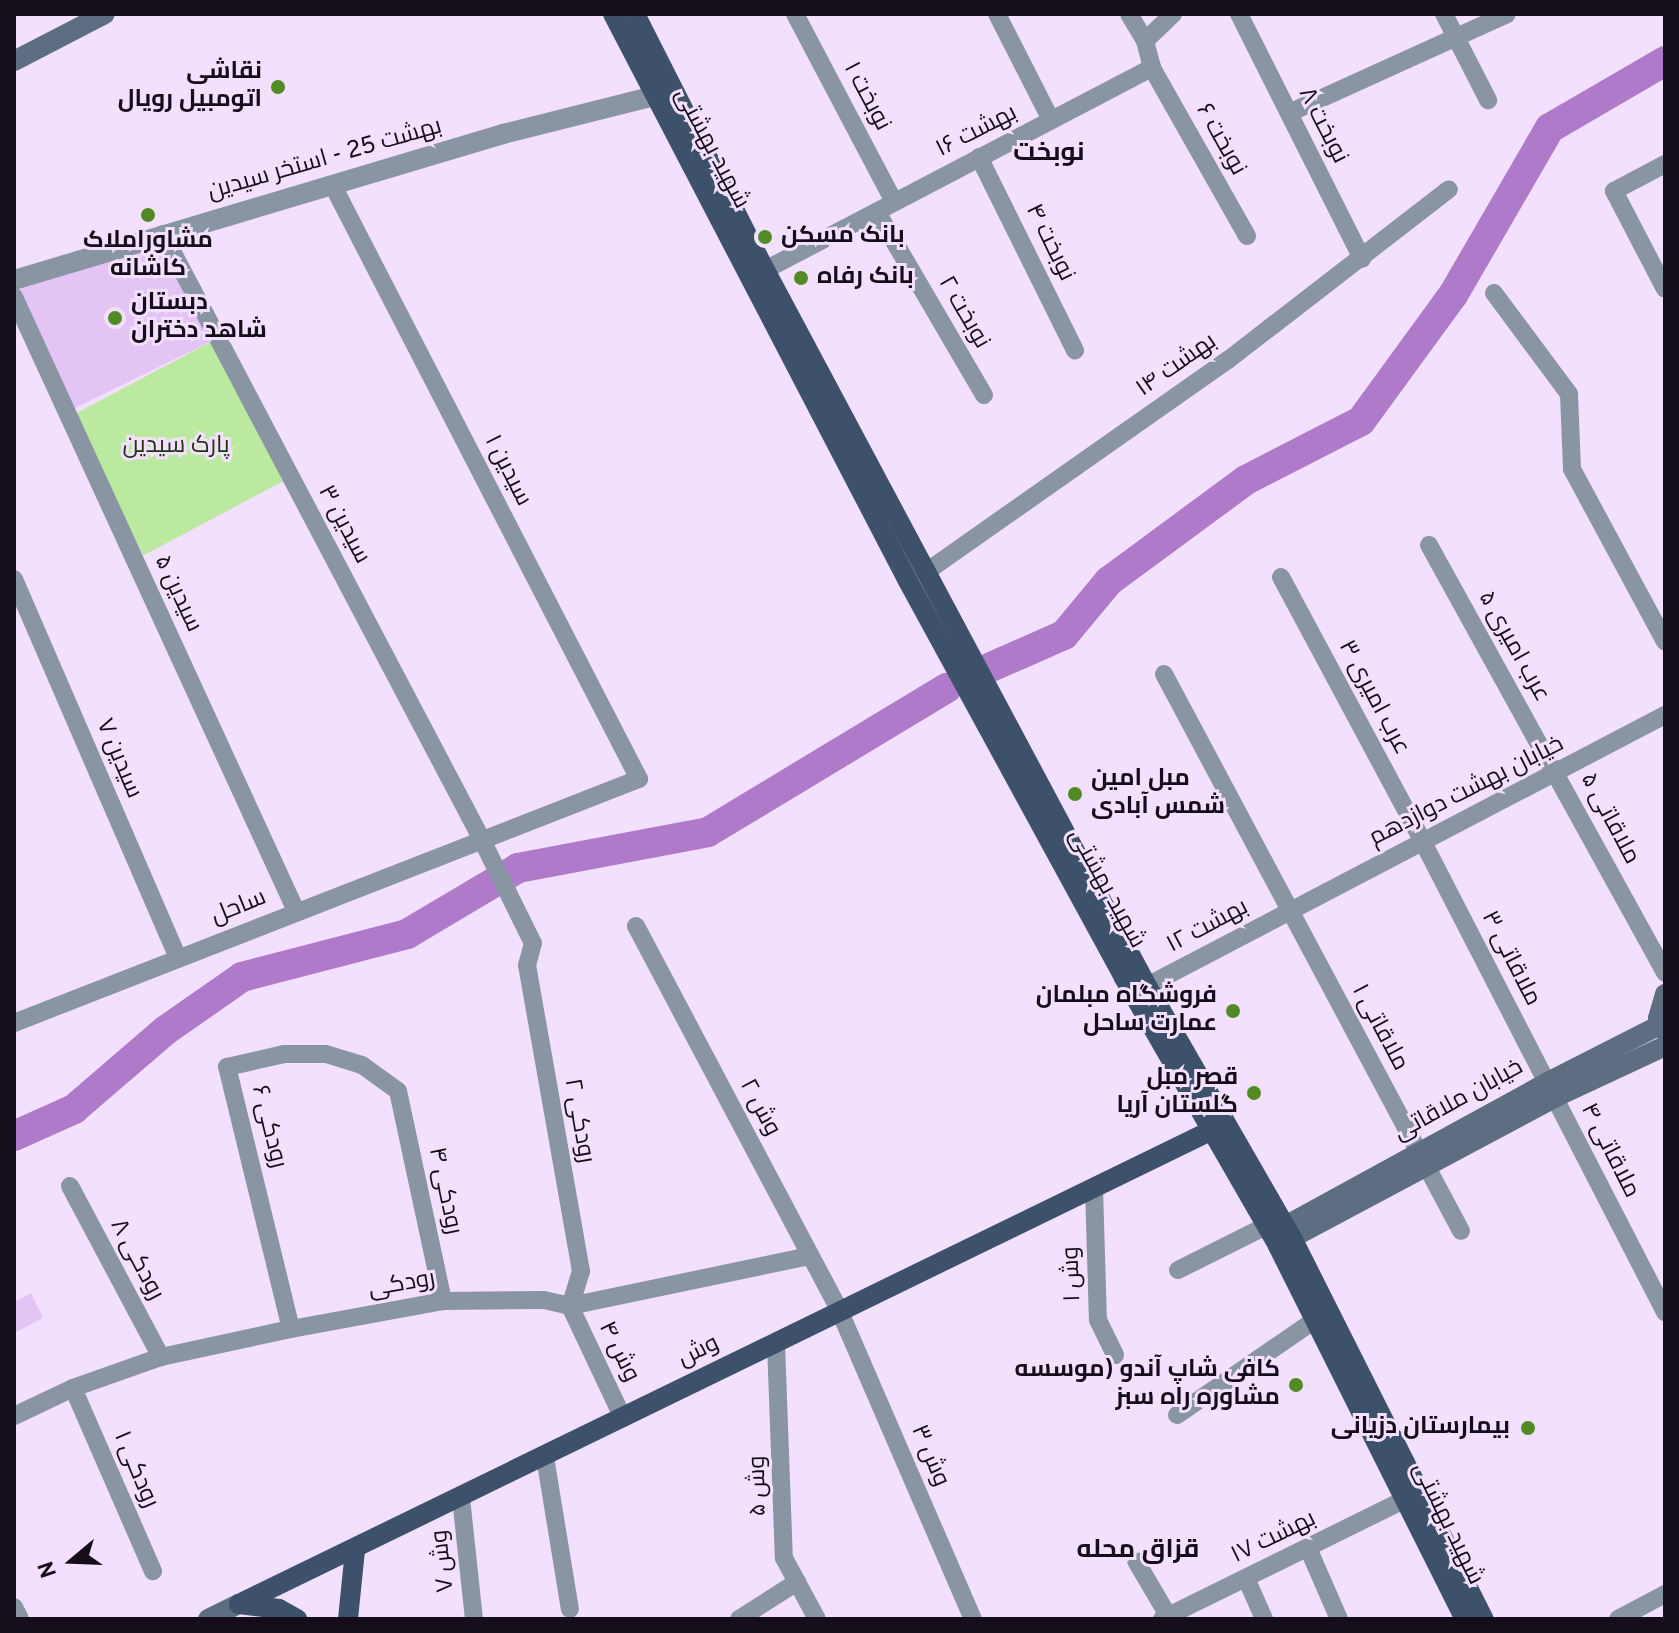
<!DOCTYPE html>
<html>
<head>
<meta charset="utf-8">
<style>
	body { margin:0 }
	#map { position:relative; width:1679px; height:1633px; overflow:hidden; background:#f3e0fe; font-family:Overpass,Cairo,sans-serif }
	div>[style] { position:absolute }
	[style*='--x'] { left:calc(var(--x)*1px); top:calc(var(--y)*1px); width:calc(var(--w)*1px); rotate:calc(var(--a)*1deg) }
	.green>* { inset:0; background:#bce9a0; transform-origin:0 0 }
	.river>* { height:30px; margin:-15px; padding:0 15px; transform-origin:15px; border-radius:15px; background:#af7ac9 }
	.building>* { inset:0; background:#e4c3f5 }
	.minor>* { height:18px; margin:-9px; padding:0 9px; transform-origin:9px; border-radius:9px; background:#8a95a4 }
	.tertiary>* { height:20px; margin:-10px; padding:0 10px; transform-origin:10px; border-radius:10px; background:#8a95a4 }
	.secondary>* { height:20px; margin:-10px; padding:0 10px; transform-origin:10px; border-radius:10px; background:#5d6e82 }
	.primary>* { height:20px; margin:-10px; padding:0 10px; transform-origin:10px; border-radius:10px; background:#3e516a }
	.dots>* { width:22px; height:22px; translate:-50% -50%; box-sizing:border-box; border:4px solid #f3e0fe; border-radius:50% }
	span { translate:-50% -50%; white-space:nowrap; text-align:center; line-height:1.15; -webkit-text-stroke:6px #f3e0fe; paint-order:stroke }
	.poi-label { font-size:24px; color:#150d19; font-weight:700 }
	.right { translate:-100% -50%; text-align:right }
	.left { translate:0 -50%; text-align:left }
	.street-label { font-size:24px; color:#150d19 }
	.park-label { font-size:24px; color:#1f3310 }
	.neighbourhood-label { font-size:26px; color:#150d19; font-weight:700 }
	.frame { position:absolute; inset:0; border:16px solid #150d19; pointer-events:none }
	.north { position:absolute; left:32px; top:1521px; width:80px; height:80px; -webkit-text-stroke:6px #f3e0fe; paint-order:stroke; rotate:251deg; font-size:22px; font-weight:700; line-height:32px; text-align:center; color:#150d19 }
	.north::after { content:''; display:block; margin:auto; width:28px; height:36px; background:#150d19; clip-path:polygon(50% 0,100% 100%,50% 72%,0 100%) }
</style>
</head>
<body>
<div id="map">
	<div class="green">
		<i style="left:218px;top:338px;width:157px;height:168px;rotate:62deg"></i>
	</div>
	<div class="river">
		<i style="--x:991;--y:667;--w:80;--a:-23.7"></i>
		<i style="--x:1064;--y:635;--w:70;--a:-50.2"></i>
		<i style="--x:1109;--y:581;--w:170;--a:-36.4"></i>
		<i style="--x:1246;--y:480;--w:129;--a:-27.2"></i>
		<i style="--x:1361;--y:421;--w:156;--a:-53.9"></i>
		<i style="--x:1453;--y:295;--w:193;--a:-59.9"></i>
		<i style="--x:1550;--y:128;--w:133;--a:-30.2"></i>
		<i style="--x:14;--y:1136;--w:66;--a:-24.2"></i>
		<i style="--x:74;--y:1109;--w:121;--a:-40.7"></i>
		<i style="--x:166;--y:1030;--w:93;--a:-34.9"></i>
		<i style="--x:242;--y:977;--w:171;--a:-14.6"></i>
		<i style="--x:407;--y:934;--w:129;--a:-30.7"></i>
		<i style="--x:518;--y:868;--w:193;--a:-10.7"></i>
		<i style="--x:708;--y:832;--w:279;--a:-31.1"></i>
	</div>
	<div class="building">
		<i style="clip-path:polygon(163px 234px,218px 338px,67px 412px,14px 280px)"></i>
		<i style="clip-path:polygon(31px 1293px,43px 1318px,14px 1333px,14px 1302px)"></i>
	</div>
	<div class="minor">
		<i style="--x:795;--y:14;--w:212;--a:62.2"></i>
		<i style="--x:997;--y:14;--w:119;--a:63"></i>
		<i style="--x:1129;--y:14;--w:31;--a:59"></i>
		<i style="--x:1173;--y:14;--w:39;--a:136"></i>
		<i style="--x:1145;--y:41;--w:28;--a:75"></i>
		<i style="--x:1152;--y:68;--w:193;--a:60.5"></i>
		<i style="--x:1239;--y:14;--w:274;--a:63.3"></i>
		<i style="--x:1444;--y:14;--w:97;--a:62.9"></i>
		<i style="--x:1289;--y:113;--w:239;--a:-24.4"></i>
		<i style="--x:979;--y:157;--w:216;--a:63.6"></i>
		<i style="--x:1665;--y:164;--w:58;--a:152.1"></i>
		<i style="--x:1614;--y:191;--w:110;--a:62.5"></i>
		<i style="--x:877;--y:212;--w:212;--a:59.7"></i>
		<i style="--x:163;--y:234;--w:683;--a:62.23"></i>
		<i style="--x:481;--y:838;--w:117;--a:63.7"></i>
		<i style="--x:533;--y:943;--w:23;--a:105"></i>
		<i style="--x:527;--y:965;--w:311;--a:80"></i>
		<i style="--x:581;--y:1271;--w:37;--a:107"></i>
		<i style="--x:765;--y:270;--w:437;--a:-27.6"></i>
		<i style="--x:1494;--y:293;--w:126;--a:53.4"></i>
		<i style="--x:1569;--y:394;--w:75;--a:87.7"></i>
		<i style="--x:1572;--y:469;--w:196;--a:61.7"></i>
		<i style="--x:14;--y:297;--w:676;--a:65.33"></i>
		<i style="--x:1429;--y:545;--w:489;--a:61.1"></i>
		<i style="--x:926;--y:572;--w:369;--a:-35.1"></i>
		<i style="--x:1228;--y:360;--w:279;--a:-37.7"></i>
		<i style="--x:1281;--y:577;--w:301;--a:61.8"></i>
		<i style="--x:1423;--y:842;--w:529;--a:62.76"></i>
		<i style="--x:14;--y:579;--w:413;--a:66.6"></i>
		<i style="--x:1164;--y:674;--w:631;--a:61.93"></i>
		<i style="--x:636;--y:926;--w:437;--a:62.1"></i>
		<i style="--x:840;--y:1312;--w:335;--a:66.6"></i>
		<i style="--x:1147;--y:986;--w:585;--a:-27.62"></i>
		<i style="--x:14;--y:1023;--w:671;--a:-21.33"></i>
		<i style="--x:639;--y:779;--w:667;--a:-117.29"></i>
		<i style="--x:70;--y:1186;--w:194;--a:62"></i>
		<i style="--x:1094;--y:1188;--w:132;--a:88.3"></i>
		<i style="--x:1098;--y:1320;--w:39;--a:64"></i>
		<i style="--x:1178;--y:1270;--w:98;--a:-26.6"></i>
		<i style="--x:570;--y:1306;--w:124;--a:64.7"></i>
		<i style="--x:291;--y:1329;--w:270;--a:-103.7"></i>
		<i style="--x:227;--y:1067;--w:58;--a:-12.8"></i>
		<i style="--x:284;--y:1054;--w:42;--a:0"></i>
		<i style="--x:326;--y:1054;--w:38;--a:17"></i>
		<i style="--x:362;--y:1065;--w:44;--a:35.8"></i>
		<i style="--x:398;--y:1091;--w:215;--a:77.9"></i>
		<i style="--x:776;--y:1344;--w:214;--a:87.9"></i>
		<i style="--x:784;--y:1558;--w:69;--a:61.6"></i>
		<i style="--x:73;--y:1388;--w:200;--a:66.4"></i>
		<i style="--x:1177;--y:1415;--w:169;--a:-34.6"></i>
		<i style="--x:14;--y:1416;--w:65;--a:-25.4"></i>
		<i style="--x:73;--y:1388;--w:93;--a:-19.4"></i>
		<i style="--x:161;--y:1357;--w:133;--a:-12.2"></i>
		<i style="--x:291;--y:1329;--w:155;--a:-10.4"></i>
		<i style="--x:443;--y:1301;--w:101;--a:-0.6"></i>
		<i style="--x:544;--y:1300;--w:27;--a:13"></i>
		<i style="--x:570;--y:1306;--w:244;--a:-11.8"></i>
		<i style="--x:545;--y:1457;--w:154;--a:80.7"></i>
		<i style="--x:461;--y:1498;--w:122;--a:83.9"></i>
		<i style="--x:1308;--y:1548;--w:77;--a:66.4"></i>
		<i style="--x:1136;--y:1561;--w:67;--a:59.6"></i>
		<i style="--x:1246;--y:1578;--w:45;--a:66.3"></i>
		<i style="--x:14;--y:1607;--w:13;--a:63"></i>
		<i style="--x:739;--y:1619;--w:69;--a:-32.5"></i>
		<i style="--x:1162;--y:1619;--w:272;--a:-26.2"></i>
		<i style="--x:1618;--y:1619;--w:53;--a:-28"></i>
	</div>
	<div class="tertiary">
		<i style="--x:14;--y:280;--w:510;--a:-16.62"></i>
		<i style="--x:503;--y:134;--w:156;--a:-14.1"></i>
	</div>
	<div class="secondary">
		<i style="--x:14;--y:61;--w:102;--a:-27.3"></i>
		<i style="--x:1665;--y:994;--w:25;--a:106"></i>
		<i style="--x:1658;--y:1018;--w:16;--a:63"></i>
		<i style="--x:1285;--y:1226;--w:298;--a:-28.7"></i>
		<i style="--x:1546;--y:1083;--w:128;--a:-27"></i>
		<i style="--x:1292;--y:1238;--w:297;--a:-28.1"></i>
		<i style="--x:1554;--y:1098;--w:123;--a:-25.1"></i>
		<i style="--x:208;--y:1619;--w:34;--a:-26"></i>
	</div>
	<div class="primary">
		<i style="--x:613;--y:14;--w:639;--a:62.51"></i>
		<i style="--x:908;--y:581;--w:450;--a:61.4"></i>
		<i style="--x:1123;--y:976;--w:311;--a:60.1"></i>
		<i style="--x:1278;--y:1246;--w:417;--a:63.4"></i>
		<i style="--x:635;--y:14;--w:287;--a:63.1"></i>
		<i style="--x:765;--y:270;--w:812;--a:61.92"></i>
		<i style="--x:1147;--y:986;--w:291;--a:60.1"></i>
		<i style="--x:1292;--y:1238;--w:427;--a:63.3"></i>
		<i style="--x:239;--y:1604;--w:1082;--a:-25.97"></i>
		<i style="--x:239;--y:1604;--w:40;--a:7.1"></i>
		<i style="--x:279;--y:1609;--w:21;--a:29"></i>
		<i style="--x:348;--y:1619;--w:69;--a:-84.2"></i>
	</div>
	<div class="dots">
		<i style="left:278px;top:87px;background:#528a24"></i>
		<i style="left:148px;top:215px;background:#528a24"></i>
		<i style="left:765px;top:237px;background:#528a24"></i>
		<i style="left:801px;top:278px;background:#528a24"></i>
		<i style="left:115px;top:318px;background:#528a24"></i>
		<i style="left:1075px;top:794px;background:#528a24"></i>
		<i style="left:1233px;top:1011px;background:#528a24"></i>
		<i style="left:1254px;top:1093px;background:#528a24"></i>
		<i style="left:1296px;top:1385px;background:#528a24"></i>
		<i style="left:1528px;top:1428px;background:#528a24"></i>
	</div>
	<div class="poi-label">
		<span class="right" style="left:262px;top:87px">نقاشی<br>اتومبیل رویال</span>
		<span class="left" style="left:781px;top:237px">بانک مسکن</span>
		<span style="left:148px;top:256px">مشاوراملاک<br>کاشانه</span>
		<span class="left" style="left:817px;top:278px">بانک رفاه</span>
		<span class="left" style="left:131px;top:318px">دبستان<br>شاهد دختران</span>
		<span class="left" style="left:1091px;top:794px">مبل امین<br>شمس آبادی</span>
		<span class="right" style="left:1217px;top:1011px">فروشگاه مبلمان<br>عمارت ساحل</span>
		<span class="right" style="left:1238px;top:1093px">قصر مبل<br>گلستان آریا</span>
		<span class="right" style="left:1280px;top:1385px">کافی شاپ آندو (موسسه<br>مشاوره راه سبز</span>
		<span class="right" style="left:1510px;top:1428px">بیمارستان دزیانی</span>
	</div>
	<div class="street-label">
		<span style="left:866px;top:97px;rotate:62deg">۱ نوبخت</span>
		<span style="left:1322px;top:126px;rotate:63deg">۸ نوبخت</span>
		<span style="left:977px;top:132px;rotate:-27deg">۱۶ بهشت</span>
		<span style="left:1220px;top:140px;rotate:61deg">نوبخت ۶</span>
		<span style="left:711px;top:149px;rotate:62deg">شهید بهشتی</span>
		<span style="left:325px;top:160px;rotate:-16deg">بهشت 25 - استخر سیدین</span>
		<span style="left:1049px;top:243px;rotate:64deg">۴ نوبخت</span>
		<span style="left:963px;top:313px;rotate:60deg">۲ نوبخت</span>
		<span style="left:1177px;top:366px;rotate:-35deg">بهشت ۱۴</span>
		<span style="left:507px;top:471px;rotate:63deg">سیدین ۱</span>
		<span style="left:343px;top:525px;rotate:62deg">سیدین ۳</span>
		<span style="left:177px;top:594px;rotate:65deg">سیدین ۵</span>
		<span style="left:1513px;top:647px;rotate:61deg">۵ عرب امیری</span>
		<span style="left:1373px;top:698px;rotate:62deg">۳ عرب امیری</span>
		<span style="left:118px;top:759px;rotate:67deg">سیدین ۷</span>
		<span style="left:1467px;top:792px;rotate:-27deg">خیابان بهشت دوازدهم</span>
		<span style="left:1609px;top:819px;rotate:62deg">ملاقاتی ۵</span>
		<span style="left:1106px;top:889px;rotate:61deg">شهید بهشتی</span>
		<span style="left:239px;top:908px;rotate:-22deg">ساحل</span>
		<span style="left:1208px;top:927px;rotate:-28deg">۱۲ بهشت</span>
		<span style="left:1510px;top:959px;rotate:63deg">ملاقاتی ۳</span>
		<span style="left:1379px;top:1028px;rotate:62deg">ملاقاتی ۱</span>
		<span style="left:1459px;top:1101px;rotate:-29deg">خیابان ملاقاتی</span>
		<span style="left:759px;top:1108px;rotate:62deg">وش ۲</span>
		<span style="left:578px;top:1121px;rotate:80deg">رودکی ۲</span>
		<span style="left:268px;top:1127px;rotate:76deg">رودکی ۶</span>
		<span style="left:1609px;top:1151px;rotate:63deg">ملاقاتی ۴</span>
		<span style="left:444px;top:1191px;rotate:78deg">رودکی ۴</span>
		<span style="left:136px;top:1260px;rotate:62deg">رودکی ۸</span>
		<span style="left:1073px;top:1274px;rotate:-92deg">وش ۱</span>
		<span style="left:402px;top:1285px;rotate:-10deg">رودکی</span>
		<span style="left:618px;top:1352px;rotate:64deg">وش ۴</span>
		<span style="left:699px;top:1352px;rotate:-26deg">وش</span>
		<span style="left:929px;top:1456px;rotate:67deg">وش ۳</span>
		<span style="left:135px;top:1470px;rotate:67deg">رودکی ۱</span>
		<span style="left:759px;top:1486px;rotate:-91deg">وش ۵</span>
		<span style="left:1447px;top:1524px;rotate:64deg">شهید بهشتی</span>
		<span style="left:1274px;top:1538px;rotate:-26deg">بهشت ۱۷</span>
		<span style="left:444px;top:1561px;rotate:-96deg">وش ۷</span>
	</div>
	<div class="park-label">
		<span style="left:176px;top:447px">پارک سیدین</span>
	</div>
	<div class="neighbourhood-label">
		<span style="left:1049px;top:154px">نوبخت</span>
		<span style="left:1138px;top:1551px">قزاق محله</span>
	</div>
	<div class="frame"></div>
	<div class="north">N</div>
</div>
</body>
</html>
